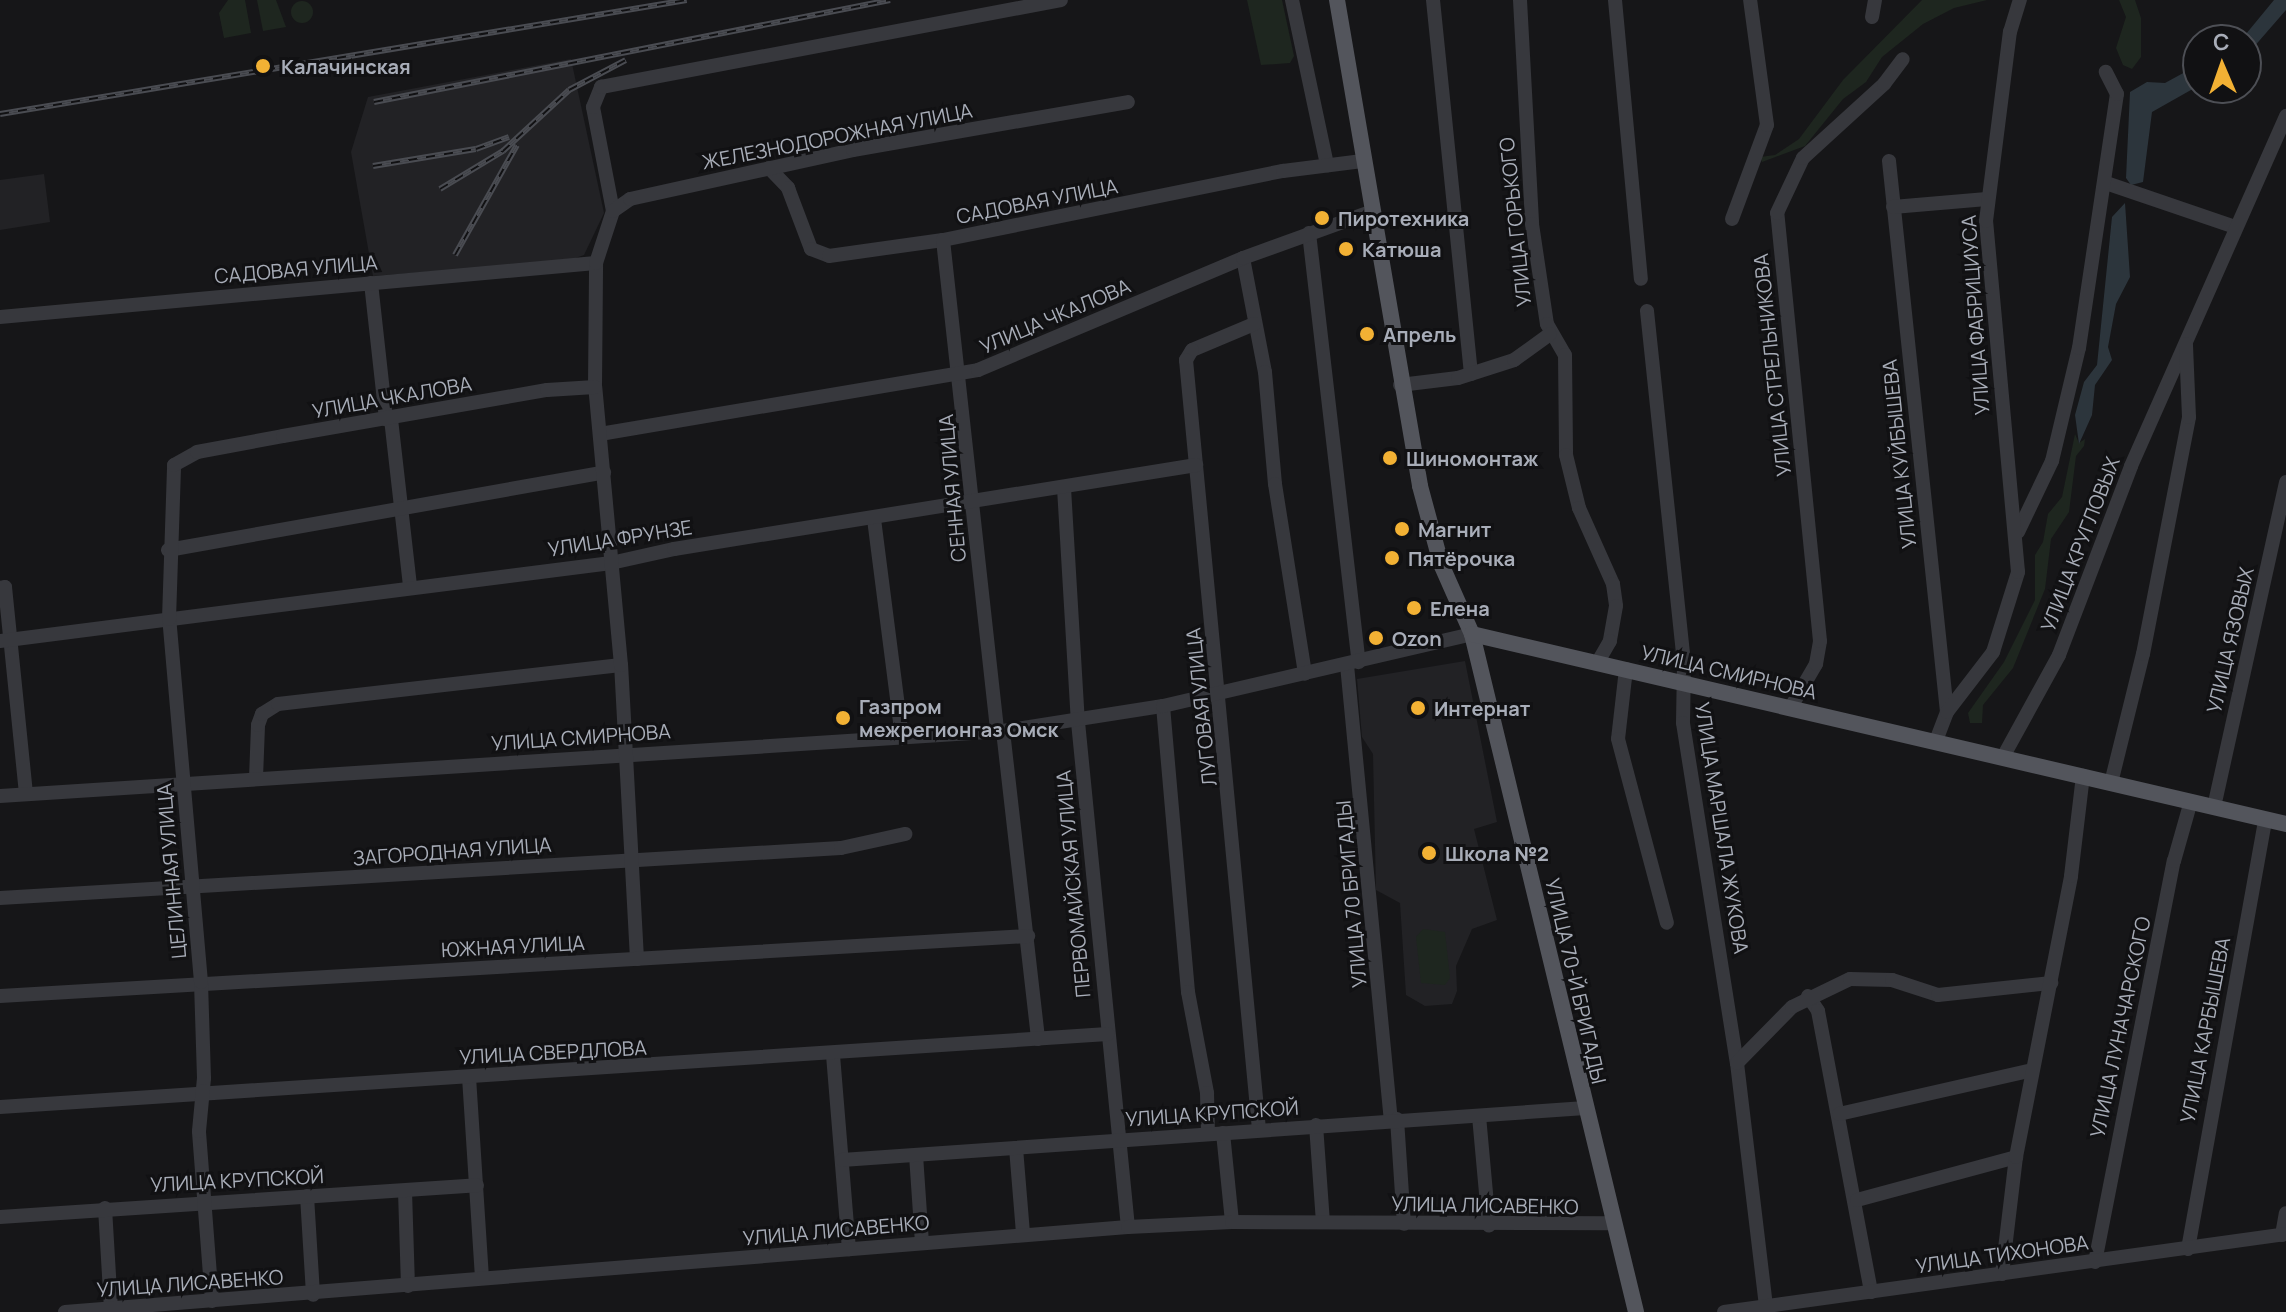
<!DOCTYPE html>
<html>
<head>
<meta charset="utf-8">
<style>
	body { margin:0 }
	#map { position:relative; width:2286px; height:1312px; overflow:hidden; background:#161618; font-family:Manrope,sans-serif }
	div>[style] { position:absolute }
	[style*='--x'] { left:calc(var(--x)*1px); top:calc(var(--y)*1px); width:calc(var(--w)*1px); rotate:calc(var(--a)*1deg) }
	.built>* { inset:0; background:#222225 }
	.green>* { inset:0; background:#1e261f }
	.round { border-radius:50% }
	.water>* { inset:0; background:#2c353c }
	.minor>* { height:14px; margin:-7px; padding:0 7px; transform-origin:7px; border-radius:7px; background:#37383d }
	.major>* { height:16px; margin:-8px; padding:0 8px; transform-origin:8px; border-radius:8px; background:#53555c }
	.rail>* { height:6px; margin-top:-3px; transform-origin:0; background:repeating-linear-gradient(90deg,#111113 0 9px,#4a4c52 0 18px); box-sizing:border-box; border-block:2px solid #4a4c52 }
	.dots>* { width:22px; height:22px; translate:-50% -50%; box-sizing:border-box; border:4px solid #111113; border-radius:50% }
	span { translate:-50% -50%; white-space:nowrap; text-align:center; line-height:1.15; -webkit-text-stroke:6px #111113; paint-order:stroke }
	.poi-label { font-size:20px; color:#a8adb8; font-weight:700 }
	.left { translate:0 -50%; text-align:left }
	.street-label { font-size:20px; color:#a8adb8 }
	.north { position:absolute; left:2182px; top:24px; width:80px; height:80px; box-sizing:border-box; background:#111113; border:2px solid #4d4f55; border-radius:50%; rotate:358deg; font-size:22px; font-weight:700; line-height:32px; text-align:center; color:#a8adb8 }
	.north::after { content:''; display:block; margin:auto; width:28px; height:36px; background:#f2b134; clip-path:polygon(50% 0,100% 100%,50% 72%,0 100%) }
</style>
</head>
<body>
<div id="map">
	<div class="built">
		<i style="clip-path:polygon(571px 59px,604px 213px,584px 255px,567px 261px,373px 276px,351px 152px,368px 97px)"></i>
		<i style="clip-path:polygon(44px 174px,50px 222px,0 230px,0 180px)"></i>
		<i style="clip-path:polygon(1465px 661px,1497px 822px,1474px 829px,1497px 920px,1472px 929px,1456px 966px,1457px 991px,1452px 1004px,1425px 1006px,1406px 995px,1400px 903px,1376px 890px,1373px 754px,1362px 737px,1357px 679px)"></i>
	</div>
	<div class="green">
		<i style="clip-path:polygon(228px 0,245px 0,251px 33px,224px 38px,219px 13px)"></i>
		<i style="clip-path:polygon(257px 0,276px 0,286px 27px,263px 31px)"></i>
		<i style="clip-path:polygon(1247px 0,1282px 0,1294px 56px,1290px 63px,1261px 65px)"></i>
		<i style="clip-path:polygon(1922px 0,1987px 0,1954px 8px,1923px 24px,1882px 57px,1866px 82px,1843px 99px,1805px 146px,1762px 162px,1760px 157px,1775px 155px,1799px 139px,1843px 80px)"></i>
		<i style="clip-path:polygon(2119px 0,2135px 0,2141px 18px,2141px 57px,2132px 69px,2123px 65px,2116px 48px,2126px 17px)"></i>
		<i class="round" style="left:291px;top:1px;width:22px;height:22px"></i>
		<i style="clip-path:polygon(2075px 434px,2079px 443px,2085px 439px,2084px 446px,2076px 456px,2069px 512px,2051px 539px,2045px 589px,2013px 668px,1983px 705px,1982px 723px,1970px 723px,1968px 713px,2004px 662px,2035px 600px,2035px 555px,2043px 542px,2048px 514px,2062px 497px)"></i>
		<i style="clip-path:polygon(1423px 929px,1445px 932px,1450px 978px,1445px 985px,1421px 983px,1416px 937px)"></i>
	</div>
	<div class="water">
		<i style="clip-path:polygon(2274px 0,2286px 0,2286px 10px,2246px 56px,2246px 40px,2241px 40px)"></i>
		<i style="clip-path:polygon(2198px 65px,2198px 86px,2152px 112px,2143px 182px,2131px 185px,2126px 178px,2130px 92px,2147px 82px,2165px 83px)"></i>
		<i style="clip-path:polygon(2125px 203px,2130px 277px,2116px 304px,2108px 347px,2112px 360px,2095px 385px,2092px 415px,2079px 444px,2075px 415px,2084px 382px,2097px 365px,2112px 217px)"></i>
	</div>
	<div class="minor">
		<i style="--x:1292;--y:0;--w:169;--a:78"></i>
		<i style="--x:1433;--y:0;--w:376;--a:84.2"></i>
		<i style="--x:1520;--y:0;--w:224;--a:86.9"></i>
		<i style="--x:1532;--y:224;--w:101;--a:81.5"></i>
		<i style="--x:1547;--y:324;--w:36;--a:60"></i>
		<i style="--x:1565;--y:355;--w:100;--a:89.4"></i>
		<i style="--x:1566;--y:455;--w:55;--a:76.2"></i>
		<i style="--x:1579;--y:508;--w:83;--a:65.9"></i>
		<i style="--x:1613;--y:584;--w:22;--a:82"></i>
		<i style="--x:1616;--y:606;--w:36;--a:100"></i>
		<i style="--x:1610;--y:641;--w:24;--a:120"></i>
		<i style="--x:1615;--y:0;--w:280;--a:84.7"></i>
		<i style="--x:1872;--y:17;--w:17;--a:-80"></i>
		<i style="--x:1889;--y:161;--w:554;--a:83.99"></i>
		<i style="--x:1947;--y:712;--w:31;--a:111"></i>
		<i style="--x:769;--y:168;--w:28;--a:46"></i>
		<i style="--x:788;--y:188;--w:65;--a:69.3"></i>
		<i style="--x:811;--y:249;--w:19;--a:21"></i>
		<i style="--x:829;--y:256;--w:115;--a:-8"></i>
		<i style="--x:943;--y:240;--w:347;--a:-11.5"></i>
		<i style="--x:1283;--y:171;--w:80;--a:-7.2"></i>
		<i style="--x:2106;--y:183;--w:136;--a:18.8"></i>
		<i style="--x:1893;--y:207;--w:94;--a:-4.9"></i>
		<i style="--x:613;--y:211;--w:106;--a:-100.9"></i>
		<i style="--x:593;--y:107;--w:22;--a:-68"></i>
		<i style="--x:601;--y:87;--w:468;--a:-10.7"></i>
		<i style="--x:1732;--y:219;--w:100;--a:-69.6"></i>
		<i style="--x:1767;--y:125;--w:126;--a:-97.7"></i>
		<i style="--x:1309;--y:233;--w:432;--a:83.4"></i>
		<i style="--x:943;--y:240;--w:494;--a:83.7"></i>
		<i style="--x:1243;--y:258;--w:116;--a:79.1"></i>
		<i style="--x:1265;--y:372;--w:112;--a:84.9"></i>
		<i style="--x:1275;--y:484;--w:192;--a:81"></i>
		<i style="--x:371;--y:283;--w:137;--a:83.7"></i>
		<i style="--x:1647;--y:311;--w:356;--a:84"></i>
		<i style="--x:1684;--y:665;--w:58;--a:91"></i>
		<i style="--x:1683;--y:723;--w:344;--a:81"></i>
		<i style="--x:1737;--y:1063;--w:245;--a:83.2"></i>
		<i style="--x:0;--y:317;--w:598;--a:-5.18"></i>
		<i style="--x:1254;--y:324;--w:67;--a:157.2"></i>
		<i style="--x:1192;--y:350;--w:12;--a:121"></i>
		<i style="--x:1186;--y:360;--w:773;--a:84.58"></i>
		<i style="--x:1400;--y:385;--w:58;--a:-6.9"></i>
		<i style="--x:1458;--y:378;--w:59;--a:-17.8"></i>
		<i style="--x:1514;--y:360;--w:44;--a:-35.8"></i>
		<i style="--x:391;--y:419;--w:169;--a:83.5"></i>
		<i style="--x:600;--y:434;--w:383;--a:-9.6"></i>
		<i style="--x:978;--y:370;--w:288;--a:-22.9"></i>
		<i style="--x:1243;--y:258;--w:135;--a:-19.9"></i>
		<i style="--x:1064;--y:488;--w:234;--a:86.6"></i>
		<i style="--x:1078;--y:722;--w:507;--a:84.35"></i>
		<i style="--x:874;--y:519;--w:221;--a:82.7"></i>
		<i style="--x:2018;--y:532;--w:79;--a:-64.4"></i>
		<i style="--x:2052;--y:461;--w:116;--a:-76.6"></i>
		<i style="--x:2079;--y:348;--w:257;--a:-81.5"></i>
		<i style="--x:2117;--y:94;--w:25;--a:-117"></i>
		<i style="--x:168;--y:550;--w:443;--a:-10.1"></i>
		<i style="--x:0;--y:588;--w:5;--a:-11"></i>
		<i style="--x:5;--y:587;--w:208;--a:84.2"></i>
		<i style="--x:0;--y:641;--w:616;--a:-7.28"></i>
		<i style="--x:611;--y:563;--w:65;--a:-12.5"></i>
		<i style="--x:674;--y:549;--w:529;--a:-9.14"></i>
		<i style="--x:1347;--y:665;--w:457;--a:84.5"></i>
		<i style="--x:1626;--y:669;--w:70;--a:96.5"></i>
		<i style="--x:1618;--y:739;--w:190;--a:75.1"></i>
		<i style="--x:1163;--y:706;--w:287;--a:85"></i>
		<i style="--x:1188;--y:992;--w:103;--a:79.3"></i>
		<i style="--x:1207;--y:1093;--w:41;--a:88.6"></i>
		<i style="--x:1791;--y:707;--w:50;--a:-59.8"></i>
		<i style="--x:1816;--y:664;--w:23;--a:-80"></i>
		<i style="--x:1820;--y:641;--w:430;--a:-95.7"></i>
		<i style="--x:1777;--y:213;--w:61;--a:-64.7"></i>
		<i style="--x:1803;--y:158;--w:110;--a:-42.4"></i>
		<i style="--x:1884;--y:84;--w:31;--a:-53"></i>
		<i style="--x:1947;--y:712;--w:76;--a:-52.5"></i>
		<i style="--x:1993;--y:652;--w:84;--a:-72.6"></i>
		<i style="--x:2018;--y:572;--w:352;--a:-95.2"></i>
		<i style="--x:1986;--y:221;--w:191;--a:-82.8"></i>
		<i style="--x:2010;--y:32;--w:34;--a:-73"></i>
		<i style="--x:1003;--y:731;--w:310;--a:83.5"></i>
		<i style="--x:2003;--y:757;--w:116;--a:-61.2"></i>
		<i style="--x:2059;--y:655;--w:202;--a:-69.1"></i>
		<i style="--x:2131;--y:466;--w:383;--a:-66.1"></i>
		<i style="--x:256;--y:778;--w:53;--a:-87.8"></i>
		<i style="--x:258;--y:725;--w:12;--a:-70"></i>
		<i style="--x:262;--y:714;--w:19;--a:-32"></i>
		<i style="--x:278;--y:704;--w:345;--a:-6.5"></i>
		<i style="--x:2111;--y:783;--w:133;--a:-76.1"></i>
		<i style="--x:2143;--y:654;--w:241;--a:-79"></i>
		<i style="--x:2189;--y:417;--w:73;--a:-92.4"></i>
		<i style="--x:0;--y:796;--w:1005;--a:-3.71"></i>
		<i style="--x:1003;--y:731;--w:162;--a:-8.9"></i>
		<i style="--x:1163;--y:706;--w:317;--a:-13.1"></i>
		<i style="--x:2214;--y:807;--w:333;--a:-77.5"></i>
		<i style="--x:0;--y:898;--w:842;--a:-3.4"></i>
		<i style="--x:841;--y:848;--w:66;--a:-12.3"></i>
		<i style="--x:637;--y:959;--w:294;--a:-93.1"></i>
		<i style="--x:621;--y:665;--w:279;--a:-95.3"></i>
		<i style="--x:595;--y:387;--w:124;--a:-89.5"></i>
		<i style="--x:596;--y:263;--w:55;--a:-71.9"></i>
		<i style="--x:613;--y:211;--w:21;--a:-35"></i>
		<i style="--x:630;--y:199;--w:228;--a:-12.4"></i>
		<i style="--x:853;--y:150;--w:279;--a:-9.9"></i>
		<i style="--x:0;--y:996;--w:1030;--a:-3.34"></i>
		<i style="--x:1808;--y:996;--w:18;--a:56"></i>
		<i style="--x:1818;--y:1011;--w:286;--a:79.3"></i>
		<i style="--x:833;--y:1055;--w:195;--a:85.3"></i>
		<i style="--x:1737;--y:1063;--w:78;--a:-45.5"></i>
		<i style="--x:1792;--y:1007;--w:64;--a:-25.8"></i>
		<i style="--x:1850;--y:979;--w:42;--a:1.4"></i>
		<i style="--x:1892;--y:980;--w:48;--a:18.1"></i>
		<i style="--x:1938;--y:995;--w:114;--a:-6.1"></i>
		<i style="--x:469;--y:1077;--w:201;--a:86.3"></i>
		<i style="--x:0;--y:1107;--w:1110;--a:-3.77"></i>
		<i style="--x:1839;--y:1114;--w:198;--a:-12.8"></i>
		<i style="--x:1479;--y:1116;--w:110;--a:84.8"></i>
		<i style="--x:1397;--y:1119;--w:105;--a:86.2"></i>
		<i style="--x:1316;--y:1125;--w:97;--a:85.9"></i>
		<i style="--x:1223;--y:1133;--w:89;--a:84.2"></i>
		<i style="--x:1016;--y:1148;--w:86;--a:85.3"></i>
		<i style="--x:916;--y:1155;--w:87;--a:86.1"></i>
		<i style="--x:842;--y:1160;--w:745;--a:-4"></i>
		<i style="--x:405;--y:1191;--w:95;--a:88.2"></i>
		<i style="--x:307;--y:1196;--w:99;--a:86.5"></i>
		<i style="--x:1857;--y:1200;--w:165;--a:-15.1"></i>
		<i style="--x:105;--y:1208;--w:101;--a:86.6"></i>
		<i style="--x:0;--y:1217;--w:478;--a:-3.8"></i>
		<i style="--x:2282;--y:1235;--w:22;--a:-80"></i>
		<i style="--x:2188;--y:1249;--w:437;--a:-79.8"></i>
		<i style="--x:2095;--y:1262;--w:409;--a:-78.9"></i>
		<i style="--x:2174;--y:861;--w:62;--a:-74.2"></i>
		<i style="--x:2002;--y:1274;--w:118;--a:-83.2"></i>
		<i style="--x:2016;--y:1157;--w:286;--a:-78.9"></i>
		<i style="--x:2071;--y:876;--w:101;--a:-83.2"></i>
		<i style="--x:212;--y:1301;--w:170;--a:-94.4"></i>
		<i style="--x:199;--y:1131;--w:53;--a:-84.6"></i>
		<i style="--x:204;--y:1078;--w:96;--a:-91.8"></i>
		<i style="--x:201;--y:982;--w:364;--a:-95"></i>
		<i style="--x:169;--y:619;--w:154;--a:-88.1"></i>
		<i style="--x:174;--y:465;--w:26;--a:-29"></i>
		<i style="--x:197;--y:452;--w:87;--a:-10.5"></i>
		<i style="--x:283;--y:436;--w:268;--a:-9.9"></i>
		<i style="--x:547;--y:390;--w:48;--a:-3.6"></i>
		<i style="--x:65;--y:1312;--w:1066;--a:-4.57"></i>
		<i style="--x:1128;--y:1227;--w:104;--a:-2.8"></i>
		<i style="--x:1232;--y:1222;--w:379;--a:0.2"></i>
		<i style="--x:1724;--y:1312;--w:567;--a:-7.9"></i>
	</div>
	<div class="major">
		<i style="--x:1337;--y:0;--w:493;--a:80.3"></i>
		<i style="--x:1420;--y:486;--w:81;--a:74.9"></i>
		<i style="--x:1441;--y:564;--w:77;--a:66.1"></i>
		<i style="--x:1472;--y:634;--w:698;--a:76.4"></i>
		<i style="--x:1472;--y:634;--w:836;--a:13.14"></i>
	</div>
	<div class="rail">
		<i style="--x:374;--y:102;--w:526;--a:-11.18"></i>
		<i style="--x:0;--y:114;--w:696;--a:-9.42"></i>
		<i style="--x:373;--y:166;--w:104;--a:-9.4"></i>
		<i style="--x:476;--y:149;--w:35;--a:-20"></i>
		<i style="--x:440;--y:189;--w:74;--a:-31.1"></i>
		<i style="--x:503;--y:151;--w:90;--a:-42.7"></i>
		<i style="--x:569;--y:90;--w:64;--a:-27.8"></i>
		<i style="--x:455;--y:255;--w:126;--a:-60.6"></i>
	</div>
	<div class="dots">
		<i style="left:263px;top:66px;background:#f2b134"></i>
		<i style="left:1322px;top:218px;background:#f2b134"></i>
		<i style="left:1346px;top:249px;background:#f2b134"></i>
		<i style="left:1367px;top:334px;background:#f2b134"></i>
		<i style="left:1390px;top:458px;background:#f2b134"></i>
		<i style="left:1402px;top:529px;background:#f2b134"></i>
		<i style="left:1392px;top:558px;background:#f2b134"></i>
		<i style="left:1414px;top:608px;background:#f2b134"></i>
		<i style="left:1376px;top:638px;background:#f2b134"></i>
		<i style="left:1418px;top:708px;background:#f2b134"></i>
		<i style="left:843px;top:718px;background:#f2b134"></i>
		<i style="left:1429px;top:853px;background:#f2b134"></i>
	</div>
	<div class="poi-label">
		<span class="left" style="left:281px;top:66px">Калачинская</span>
		<span class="left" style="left:1338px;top:218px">Пиротехника</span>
		<span class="left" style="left:1362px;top:249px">Катюша</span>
		<span class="left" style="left:1383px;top:334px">Апрель</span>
		<span class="left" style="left:1406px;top:458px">Шиномонтаж</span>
		<span class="left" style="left:1418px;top:529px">Магнит</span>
		<span class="left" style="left:1408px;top:558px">Пятёрочка</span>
		<span class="left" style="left:1430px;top:608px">Елена</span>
		<span class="left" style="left:1392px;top:638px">Ozon</span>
		<span class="left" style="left:859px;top:718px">Газпром<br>межрегионгаз Омск</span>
		<span class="left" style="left:1434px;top:708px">Интернат</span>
		<span class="left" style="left:1445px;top:853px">Школа №2</span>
	</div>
	<div class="street-label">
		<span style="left:837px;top:136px;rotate:-11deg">ЖЕЛЕЗНОДОРОЖНАЯ УЛИЦА</span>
		<span style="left:1037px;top:201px;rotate:-11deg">САДОВАЯ УЛИЦА</span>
		<span style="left:1515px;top:222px;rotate:-96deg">УЛИЦА ГОРЬКОГО</span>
		<span style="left:296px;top:269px;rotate:-5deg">САДОВАЯ УЛИЦА</span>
		<span style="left:1975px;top:315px;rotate:-94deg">УЛИЦА ФАБРИЦИУСА</span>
		<span style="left:1055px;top:316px;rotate:-23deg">УЛИЦА ЧКАЛОВА</span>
		<span style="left:1772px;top:365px;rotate:-96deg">УЛИЦА СТРЕЛЬНИКОВА</span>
		<span style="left:392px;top:397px;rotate:-10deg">УЛИЦА ЧКАЛОВА</span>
		<span style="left:1899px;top:454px;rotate:-96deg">УЛИЦА КУЙБЫШЕВА</span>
		<span style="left:952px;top:488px;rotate:-95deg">СЕННАЯ УЛИЦА</span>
		<span style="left:620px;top:538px;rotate:-9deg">УЛИЦА ФРУНЗЕ</span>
		<span style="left:2080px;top:544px;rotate:-69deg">УЛИЦА КРУГЛОВЫХ</span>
		<span style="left:2230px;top:640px;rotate:-77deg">УЛИЦА ЯЗОВЫХ</span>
		<span style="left:1729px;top:672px;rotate:13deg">УЛИЦА СМИРНОВА</span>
		<span style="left:1201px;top:707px;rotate:-96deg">ЛУГОВАЯ УЛИЦА</span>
		<span style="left:581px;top:737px;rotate:-4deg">УЛИЦА СМИРНОВА</span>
		<span style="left:1722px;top:828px;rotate:81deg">УЛИЦА МАРШАЛА ЖУКОВА</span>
		<span style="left:452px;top:851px;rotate:-4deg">ЗАГОРОДНАЯ УЛИЦА</span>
		<span style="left:171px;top:871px;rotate:-95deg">ЦЕЛИННАЯ УЛИЦА</span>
		<span style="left:1073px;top:884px;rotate:-95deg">ПЕРВОМАЙСКАЯ УЛИЦА</span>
		<span style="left:1351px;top:894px;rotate:-95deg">УЛИЦА 70 БРИГАДЫ</span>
		<span style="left:513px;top:946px;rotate:-3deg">ЮЖНАЯ УЛИЦА</span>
		<span style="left:1576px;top:981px;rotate:77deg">УЛИЦА 70-Й БРИГАДЫ</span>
		<span style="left:2120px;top:1027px;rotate:-78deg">УЛИЦА ЛУНАЧАРСКОГО</span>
		<span style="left:2205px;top:1030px;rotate:-79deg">УЛИЦА КАРБЫШЕВА</span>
		<span style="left:553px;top:1052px;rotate:-3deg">УЛИЦА СВЕРДЛОВА</span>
		<span style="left:1212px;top:1113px;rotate:-4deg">УЛИЦА КРУПСКОЙ</span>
		<span style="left:237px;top:1180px;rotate:-3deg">УЛИЦА КРУПСКОЙ</span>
		<span style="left:1485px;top:1205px;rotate:1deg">УЛИЦА ЛИСАВЕНКО</span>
		<span style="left:836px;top:1230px;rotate:-5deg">УЛИЦА ЛИСАВЕНКО</span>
		<span style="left:2002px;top:1254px;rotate:-8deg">УЛИЦА ТИХОНОВА</span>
		<span style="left:190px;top:1283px;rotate:-4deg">УЛИЦА ЛИСАВЕНКО</span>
	</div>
	<div class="north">С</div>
</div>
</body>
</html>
